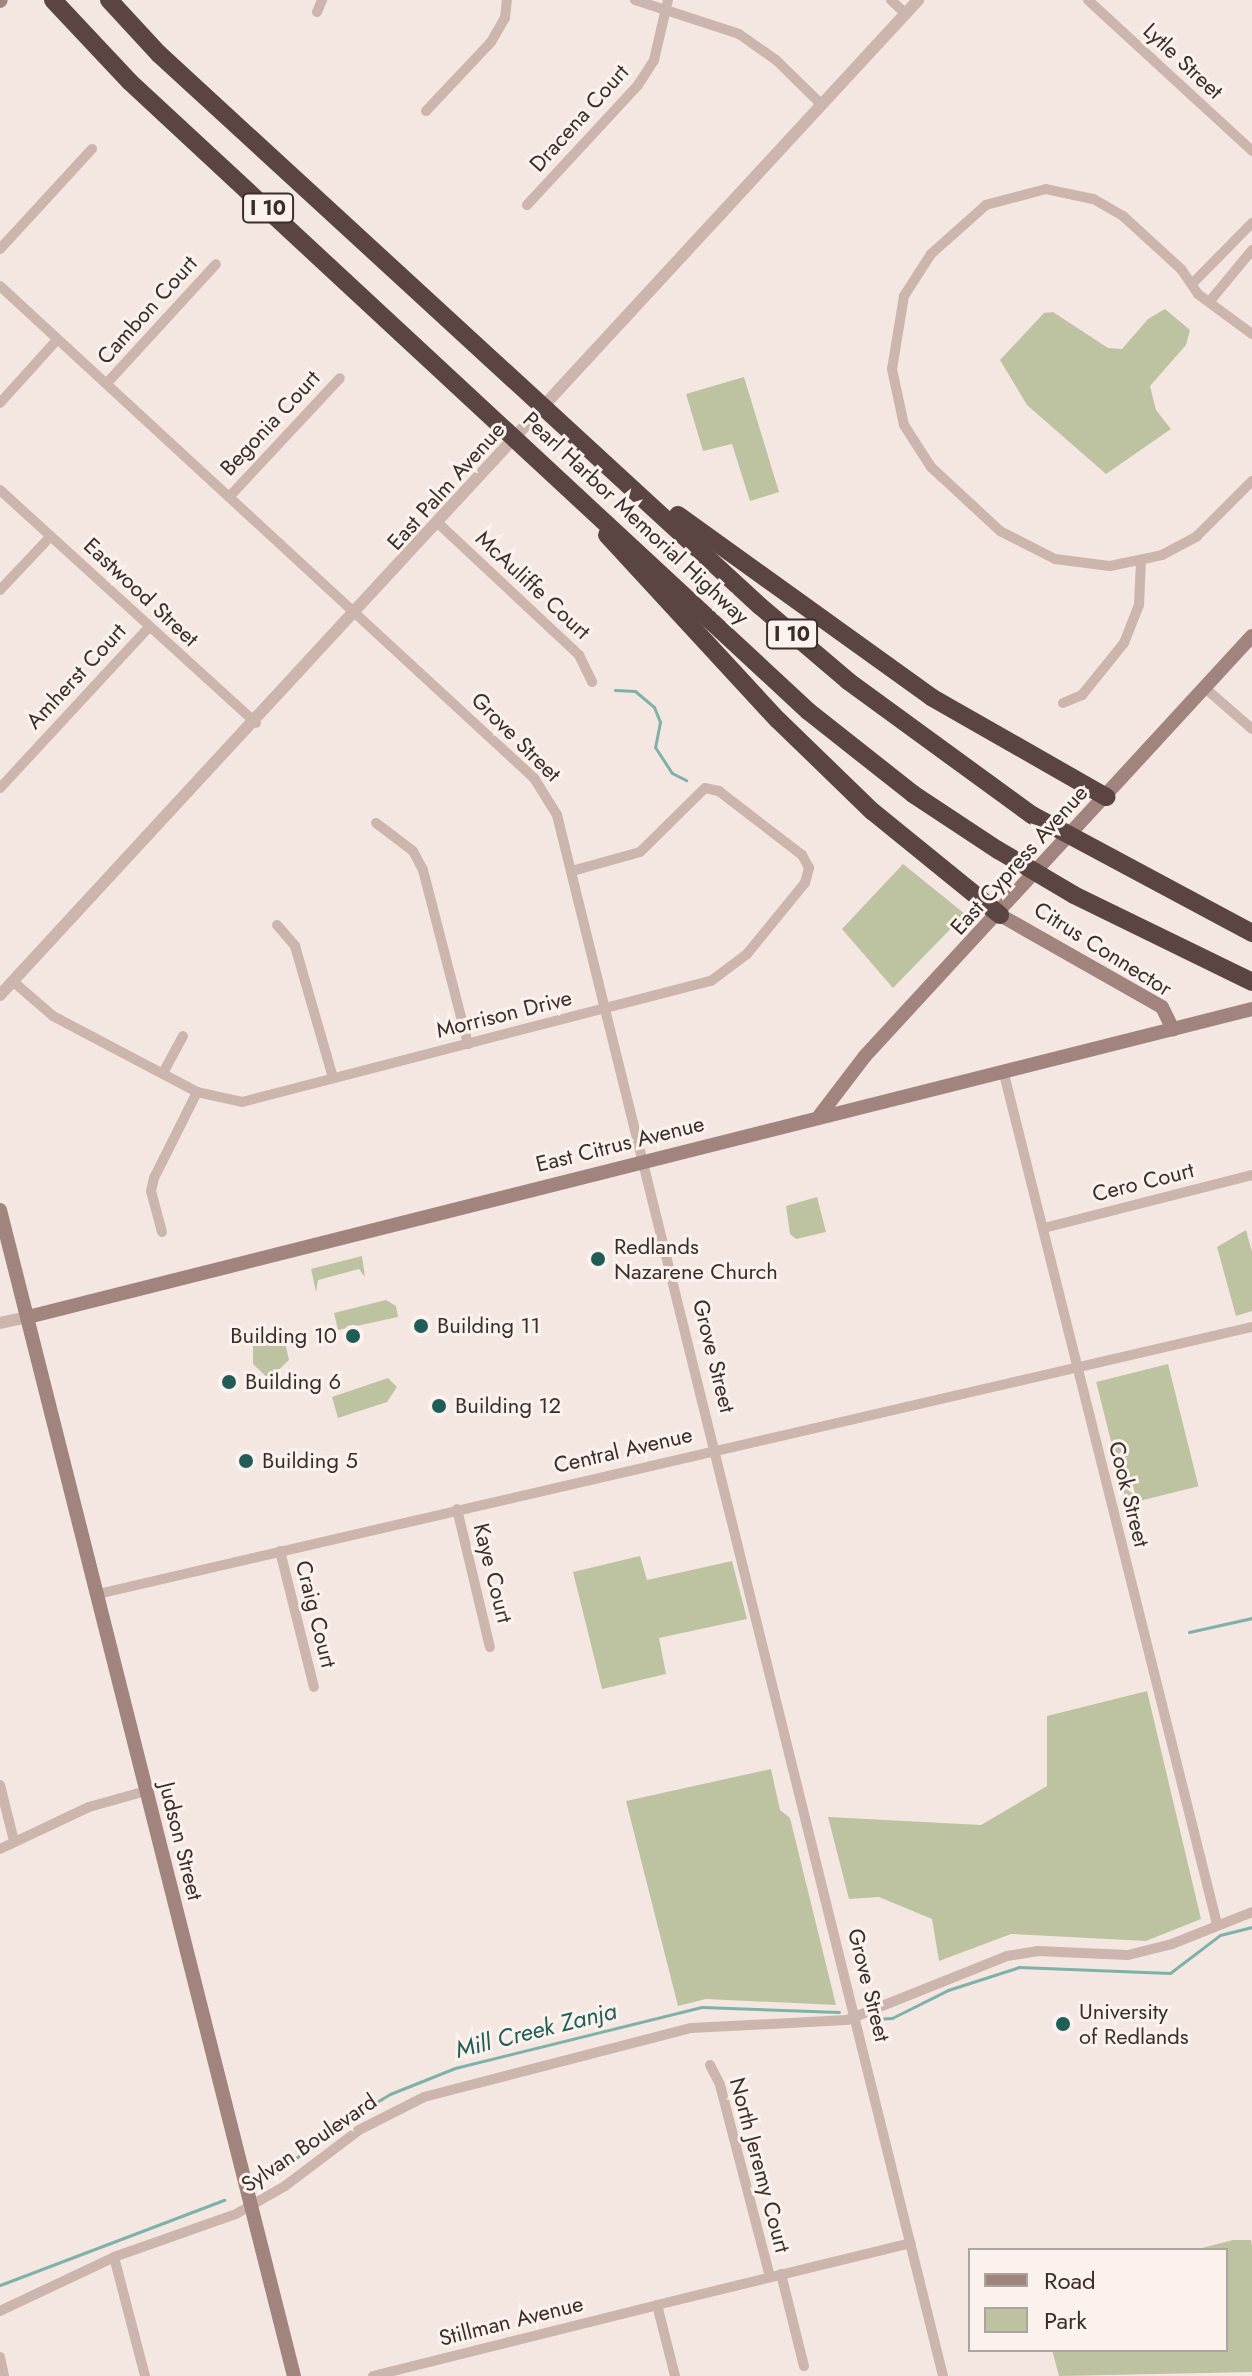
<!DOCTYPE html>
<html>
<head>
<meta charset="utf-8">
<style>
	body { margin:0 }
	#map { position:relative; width:1252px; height:2376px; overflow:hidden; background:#f4e7e1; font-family:Jost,sans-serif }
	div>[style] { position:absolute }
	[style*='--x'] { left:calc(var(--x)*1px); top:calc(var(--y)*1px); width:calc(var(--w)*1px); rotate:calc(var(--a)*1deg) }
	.green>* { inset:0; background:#bdc3a0; transform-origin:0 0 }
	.stream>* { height:3px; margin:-1.5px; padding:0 1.5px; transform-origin:1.5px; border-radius:1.5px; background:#7fb1ab }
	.minor>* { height:10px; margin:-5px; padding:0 5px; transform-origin:5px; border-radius:5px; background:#ccb5ac }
	.tertiary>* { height:12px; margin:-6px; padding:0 6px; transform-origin:6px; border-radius:6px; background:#ccb5ac }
	.secondary>* { height:14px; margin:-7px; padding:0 7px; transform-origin:7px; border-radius:7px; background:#a0847d }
	.motorway>* { height:18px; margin:-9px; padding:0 9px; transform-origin:9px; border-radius:9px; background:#5b4542 }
	.dots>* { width:22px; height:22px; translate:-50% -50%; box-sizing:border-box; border:4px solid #fbf2ed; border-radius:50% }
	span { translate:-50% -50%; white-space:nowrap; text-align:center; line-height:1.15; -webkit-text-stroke:6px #fbf2ed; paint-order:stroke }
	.shield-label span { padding:2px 6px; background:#fbf2ed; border:2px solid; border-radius:6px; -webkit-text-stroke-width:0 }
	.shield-label { font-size:20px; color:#3a2d2b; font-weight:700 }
	.street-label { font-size:22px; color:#3a2d2b }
	.poi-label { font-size:22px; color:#3a2d2b }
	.left { translate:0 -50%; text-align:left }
	.right { translate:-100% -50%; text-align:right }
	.water-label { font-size:24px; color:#205d56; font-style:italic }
	.legend { position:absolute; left:968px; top:2248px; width:260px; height:104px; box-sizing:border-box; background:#fbf2ed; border:2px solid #aea39f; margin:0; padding:10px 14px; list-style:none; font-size:24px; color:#3a2d2b }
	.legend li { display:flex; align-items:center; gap:16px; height:40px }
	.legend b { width:40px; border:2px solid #aea39f }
</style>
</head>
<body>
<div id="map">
	<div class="green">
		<i style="clip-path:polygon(1165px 309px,1190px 330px,1186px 345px,1150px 386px,1156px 410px,1171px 429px,1106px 474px,1027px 405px,1000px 360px,1044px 313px,1053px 312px,1108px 348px,1122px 349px,1148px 319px)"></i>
		<i style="clip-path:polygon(744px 377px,779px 492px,750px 501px,732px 444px,703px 451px,686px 394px)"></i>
		<i style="clip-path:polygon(903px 864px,965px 914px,893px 988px,842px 929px)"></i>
		<i style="clip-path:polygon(817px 1197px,826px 1232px,796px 1239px,790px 1234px,786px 1206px)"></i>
		<i style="clip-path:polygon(1246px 1230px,1252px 1252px,1252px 1311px,1236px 1316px,1217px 1247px)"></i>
		<i style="clip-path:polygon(362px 1256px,365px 1277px,359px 1269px,318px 1280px,316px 1292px,311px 1269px)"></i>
		<i style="clip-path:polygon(386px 1300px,396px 1306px,398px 1317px,338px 1330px,334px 1313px)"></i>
		<i style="clip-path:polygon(284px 1338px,289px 1360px,269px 1379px,253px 1364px,253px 1346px)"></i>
		<i style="left:1168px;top:1364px;width:126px;height:74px;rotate:76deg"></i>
		<i style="clip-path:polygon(388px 1378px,397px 1387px,387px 1402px,338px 1418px,332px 1397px)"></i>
		<i style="clip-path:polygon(640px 1556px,647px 1580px,732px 1561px,747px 1619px,659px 1638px,666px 1674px,602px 1689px,573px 1572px)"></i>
		<i style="clip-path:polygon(1147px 1691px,1201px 1919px,1146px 1941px,1011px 1934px,939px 1961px,932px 1919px,879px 1897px,849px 1899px,828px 1817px,981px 1825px,1047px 1786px,1047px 1716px)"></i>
		<i style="clip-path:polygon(771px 1769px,780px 1810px,790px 1818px,836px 2005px,706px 1999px,678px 2006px,626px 1801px)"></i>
		<i style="clip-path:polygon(1233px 2240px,1251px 2240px,1252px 2246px,1252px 2372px,1059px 2376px,1052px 2350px,1226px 2350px,1226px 2250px,1194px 2250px)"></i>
	</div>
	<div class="stream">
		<i style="--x:615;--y:690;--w:20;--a:3"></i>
		<i style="--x:635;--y:691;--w:25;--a:40"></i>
		<i style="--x:654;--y:707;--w:16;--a:68"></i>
		<i style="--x:660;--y:722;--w:25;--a:101"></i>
		<i style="--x:655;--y:747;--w:31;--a:57"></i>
		<i style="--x:672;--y:773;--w:16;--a:27"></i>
		<i style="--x:1189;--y:1632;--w:65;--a:-12.5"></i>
		<i style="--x:873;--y:2019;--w:19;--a:-3"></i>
		<i style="--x:892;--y:2018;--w:63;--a:-26.6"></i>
		<i style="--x:948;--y:1990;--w:75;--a:-17.9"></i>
		<i style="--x:1019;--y:1967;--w:151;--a:2.3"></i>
		<i style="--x:1170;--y:1973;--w:63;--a:-37.2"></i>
		<i style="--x:1220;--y:1935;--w:33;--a:-14"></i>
		<i style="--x:271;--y:2177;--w:93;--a:-37.1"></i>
		<i style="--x:345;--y:2121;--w:52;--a:-31"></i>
		<i style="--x:390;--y:2094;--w:70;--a:-21.8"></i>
		<i style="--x:455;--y:2068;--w:254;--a:-13.9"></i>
		<i style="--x:702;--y:2007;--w:137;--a:2.1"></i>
		<i style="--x:0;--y:2285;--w:240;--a:-20.8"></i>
	</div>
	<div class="minor">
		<i style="--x:635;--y:0;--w:109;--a:18.1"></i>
		<i style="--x:739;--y:34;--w:45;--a:35.1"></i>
		<i style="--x:776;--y:60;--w:62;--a:44.3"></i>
		<i style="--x:891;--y:0;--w:21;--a:43"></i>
		<i style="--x:1088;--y:0;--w:223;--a:42.6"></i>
		<i style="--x:317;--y:12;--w:13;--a:-67"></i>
		<i style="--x:426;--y:111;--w:95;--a:-46.7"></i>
		<i style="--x:491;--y:42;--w:28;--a:-60"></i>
		<i style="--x:505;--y:18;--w:18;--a:-84"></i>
		<i style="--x:527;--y:205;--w:163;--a:-47.2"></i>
		<i style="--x:638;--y:85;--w:30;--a:-57"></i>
		<i style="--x:654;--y:60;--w:62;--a:-76.9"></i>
		<i style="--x:0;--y:249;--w:136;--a:-47.4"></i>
		<i style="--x:1192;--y:284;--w:86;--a:-45.5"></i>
		<i style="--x:0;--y:286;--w:726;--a:42.66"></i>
		<i style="--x:534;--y:778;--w:44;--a:58.1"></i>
		<i style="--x:557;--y:815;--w:1608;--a:76.11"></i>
		<i style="--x:1210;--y:301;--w:66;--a:-50.5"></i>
		<i style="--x:1252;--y:334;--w:67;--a:-143.5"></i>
		<i style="--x:1198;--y:294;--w:29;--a:-124"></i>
		<i style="--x:1182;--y:270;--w:80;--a:-137.5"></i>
		<i style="--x:1123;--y:216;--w:34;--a:-150"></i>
		<i style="--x:1093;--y:199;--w:48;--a:-168"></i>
		<i style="--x:1046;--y:189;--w:62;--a:165.1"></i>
		<i style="--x:986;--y:205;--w:74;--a:138.3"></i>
		<i style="--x:931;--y:254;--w:50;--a:122.7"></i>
		<i style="--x:904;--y:296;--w:74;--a:99.3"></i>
		<i style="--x:892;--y:369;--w:57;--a:77.9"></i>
		<i style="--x:904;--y:425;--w:50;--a:57.3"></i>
		<i style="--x:931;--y:467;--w:94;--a:42.8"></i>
		<i style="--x:1000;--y:531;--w:62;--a:27"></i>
		<i style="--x:1055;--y:559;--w:55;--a:7.3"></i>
		<i style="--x:1110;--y:566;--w:53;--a:-11.9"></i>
		<i style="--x:1162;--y:555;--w:40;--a:-28"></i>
		<i style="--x:1197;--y:536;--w:78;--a:-45"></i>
		<i style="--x:107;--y:383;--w:161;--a:-47.5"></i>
		<i style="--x:0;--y:403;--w:85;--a:-47.9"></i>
		<i style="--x:0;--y:490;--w:346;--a:42.3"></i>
		<i style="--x:230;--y:496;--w:161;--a:-47"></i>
		<i style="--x:439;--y:524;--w:192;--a:43.1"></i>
		<i style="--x:579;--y:655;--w:30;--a:64"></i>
		<i style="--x:0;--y:590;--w:73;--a:-46.7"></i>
		<i style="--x:1205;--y:688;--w:62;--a:41.1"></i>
		<i style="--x:1063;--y:703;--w:21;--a:-23"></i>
		<i style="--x:1082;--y:695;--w:67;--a:-51.1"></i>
		<i style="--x:1124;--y:643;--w:41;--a:-68.5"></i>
		<i style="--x:1139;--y:605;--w:44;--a:-87.4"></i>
		<i style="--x:0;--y:788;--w:219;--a:-47.2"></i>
		<i style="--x:376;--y:823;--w:46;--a:37.1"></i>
		<i style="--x:413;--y:851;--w:21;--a:62"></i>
		<i style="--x:423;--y:870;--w:180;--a:75.5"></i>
		<i style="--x:277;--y:925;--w:28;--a:49"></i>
		<i style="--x:295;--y:946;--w:137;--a:73.9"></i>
		<i style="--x:16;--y:984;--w:49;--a:40.9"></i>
		<i style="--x:53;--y:1016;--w:163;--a:27.8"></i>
		<i style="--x:197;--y:1092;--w:46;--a:12.5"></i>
		<i style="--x:242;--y:1102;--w:484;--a:-14.5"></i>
		<i style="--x:711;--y:981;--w:45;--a:-36.9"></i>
		<i style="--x:747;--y:954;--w:92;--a:-50.8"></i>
		<i style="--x:805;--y:883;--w:16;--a:-75"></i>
		<i style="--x:809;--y:868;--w:15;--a:-118"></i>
		<i style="--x:802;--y:855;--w:105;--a:-142.4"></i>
		<i style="--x:719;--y:791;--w:14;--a:-168"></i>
		<i style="--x:705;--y:788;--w:91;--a:135.4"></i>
		<i style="--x:640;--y:852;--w:71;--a:164.4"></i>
		<i style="--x:163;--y:1073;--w:42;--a:-61.6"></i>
		<i style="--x:1004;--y:1074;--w:876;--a:75.93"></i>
		<i style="--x:1044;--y:1228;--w:215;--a:-14.3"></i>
		<i style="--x:162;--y:1232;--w:42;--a:-105"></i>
		<i style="--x:151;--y:1191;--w:13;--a:-77"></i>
		<i style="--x:154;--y:1178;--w:96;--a:-63.4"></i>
		<i style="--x:457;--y:1509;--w:142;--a:76.6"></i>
		<i style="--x:280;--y:1551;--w:140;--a:76"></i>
		<i style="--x:98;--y:1594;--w:1184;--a:-13.03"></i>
		<i style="--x:0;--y:1785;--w:58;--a:76"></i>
		<i style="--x:0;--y:1849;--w:98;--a:-25.3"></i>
		<i style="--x:89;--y:1807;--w:59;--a:-15.7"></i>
		<i style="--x:710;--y:2065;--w:22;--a:63"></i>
		<i style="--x:720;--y:2085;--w:198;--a:75.4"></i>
		<i style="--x:114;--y:2257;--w:123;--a:75.4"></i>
		<i style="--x:781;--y:2274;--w:95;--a:76"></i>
		<i style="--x:0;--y:2311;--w:126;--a:-25.3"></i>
		<i style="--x:114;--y:2257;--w:129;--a:-19.4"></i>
		<i style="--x:236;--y:2214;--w:56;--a:-29.7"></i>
		<i style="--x:285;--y:2186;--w:93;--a:-37.1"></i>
		<i style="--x:359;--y:2130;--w:73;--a:-26.9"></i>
		<i style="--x:424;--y:2097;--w:276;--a:-14.5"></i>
		<i style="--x:691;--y:2028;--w:156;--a:-2.9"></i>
		<i style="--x:847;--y:2020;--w:172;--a:-21.8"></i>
		<i style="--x:1007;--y:1956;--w:30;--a:-9"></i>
		<i style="--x:1037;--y:1951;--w:91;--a:2.5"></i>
		<i style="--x:1128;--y:1955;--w:45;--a:-14"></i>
		<i style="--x:1172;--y:1944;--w:86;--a:-21.8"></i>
		<i style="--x:0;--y:2357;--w:19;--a:78"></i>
		<i style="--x:373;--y:2376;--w:293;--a:-14"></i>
		<i style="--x:675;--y:2376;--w:73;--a:-104.2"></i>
		<i style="--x:657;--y:2305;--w:261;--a:-13.7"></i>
	</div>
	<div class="tertiary">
		<i style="--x:0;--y:995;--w:1354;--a:-47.3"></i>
		<i style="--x:0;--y:1323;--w:29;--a:-12"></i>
	</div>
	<div class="secondary">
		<i style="--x:0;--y:1;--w:1;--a:-45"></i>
		<i style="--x:1000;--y:915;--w:186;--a:29.6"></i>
		<i style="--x:1162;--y:1007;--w:25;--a:64"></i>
		<i style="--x:820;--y:1115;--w:74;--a:-52.7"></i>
		<i style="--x:865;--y:1056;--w:571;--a:-47.34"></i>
		<i style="--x:0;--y:1210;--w:1202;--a:75.85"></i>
		<i style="--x:28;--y:1317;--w:1262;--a:-14.12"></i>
	</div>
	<div class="motorway">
		<i style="--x:53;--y:0;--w:112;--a:46.8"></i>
		<i style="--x:130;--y:82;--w:925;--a:42.85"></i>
		<i style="--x:808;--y:711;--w:134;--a:38.3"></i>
		<i style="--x:913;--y:794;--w:102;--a:33.4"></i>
		<i style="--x:998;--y:850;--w:88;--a:30.6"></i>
		<i style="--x:1074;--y:895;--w:198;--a:26"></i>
		<i style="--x:109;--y:0;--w:74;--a:47.2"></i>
		<i style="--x:159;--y:54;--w:816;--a:42.57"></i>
		<i style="--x:760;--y:606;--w:116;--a:40.4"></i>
		<i style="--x:848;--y:681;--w:228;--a:36.1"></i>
		<i style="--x:1032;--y:815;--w:250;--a:28.2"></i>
		<i style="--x:678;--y:515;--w:312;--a:35.7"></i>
		<i style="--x:931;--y:697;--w:202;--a:29.7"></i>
		<i style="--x:607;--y:535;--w:252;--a:47.3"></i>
		<i style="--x:778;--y:720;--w:131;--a:44.1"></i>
		<i style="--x:872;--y:811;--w:165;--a:39.1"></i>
	</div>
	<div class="dots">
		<i style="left:598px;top:1259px;background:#205d56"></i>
		<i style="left:421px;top:1326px;background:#205d56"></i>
		<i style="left:353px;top:1336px;background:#205d56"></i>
		<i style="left:229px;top:1382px;background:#205d56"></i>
		<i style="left:439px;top:1406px;background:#205d56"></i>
		<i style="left:246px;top:1461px;background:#205d56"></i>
		<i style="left:1063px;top:2024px;background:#205d56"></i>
	</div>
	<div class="shield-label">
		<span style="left:268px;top:208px">I 10</span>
		<span style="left:792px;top:634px">I 10</span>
	</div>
	<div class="street-label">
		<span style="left:1183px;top:61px;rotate:43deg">Lytle Street</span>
		<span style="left:579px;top:118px;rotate:-48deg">Dracena Court</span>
		<span style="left:147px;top:310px;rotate:-48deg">Cambon Court</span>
		<span style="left:270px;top:423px;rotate:-47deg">Begonia Court</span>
		<span style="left:446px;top:486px;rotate:-48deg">East Palm Avenue</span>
		<span style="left:636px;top:518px;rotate:43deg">Pearl Harbor Memorial Highway</span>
		<span style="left:533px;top:585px;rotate:43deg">McAuliffe Court</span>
		<span style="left:141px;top:592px;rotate:43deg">Eastwood Street</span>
		<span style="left:76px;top:676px;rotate:-47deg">Amherst Court</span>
		<span style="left:516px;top:737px;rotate:45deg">Grove Street</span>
		<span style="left:1019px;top:860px;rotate:-48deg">East Cypress Avenue</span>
		<span style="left:1103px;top:949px;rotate:32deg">Citrus Connector</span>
		<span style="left:504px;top:1014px;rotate:-14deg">Morrison Drive</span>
		<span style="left:620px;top:1144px;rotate:-14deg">East Citrus Avenue</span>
		<span style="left:1143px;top:1182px;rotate:-14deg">Cero Court</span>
		<span style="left:714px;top:1356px;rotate:76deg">Grove Street</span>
		<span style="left:623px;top:1450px;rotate:-13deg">Central Avenue</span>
		<span style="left:1129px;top:1494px;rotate:76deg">Cook Street</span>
		<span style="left:493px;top:1573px;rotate:76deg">Kaye Court</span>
		<span style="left:316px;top:1614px;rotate:76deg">Craig Court</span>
		<span style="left:181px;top:1841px;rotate:76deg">Judson Street</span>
		<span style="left:869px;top:1985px;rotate:76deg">Grove Street</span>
		<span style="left:309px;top:2143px;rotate:-34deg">Sylvan Boulevard</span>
		<span style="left:760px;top:2165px;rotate:75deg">North Jeremy Court</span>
		<span style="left:511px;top:2321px;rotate:-14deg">Stillman Avenue</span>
	</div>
	<div class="poi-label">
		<span class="left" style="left:614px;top:1259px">Redlands<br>Nazarene Church</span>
		<span class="left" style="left:437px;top:1326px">Building 11</span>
		<span class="right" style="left:337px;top:1336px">Building 10</span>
		<span class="left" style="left:245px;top:1382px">Building 6</span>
		<span class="left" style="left:455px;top:1406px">Building 12</span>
		<span class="left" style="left:262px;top:1461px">Building 5</span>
		<span class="left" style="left:1079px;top:2024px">University<br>of Redlands</span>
	</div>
	<div class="water-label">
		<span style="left:536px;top:2030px;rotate:-14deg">Mill Creek Zanja</span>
	</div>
	<ul class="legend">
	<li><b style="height:10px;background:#a0847d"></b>Road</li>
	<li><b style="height:22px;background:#bdc3a0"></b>Park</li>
	</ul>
</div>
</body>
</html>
